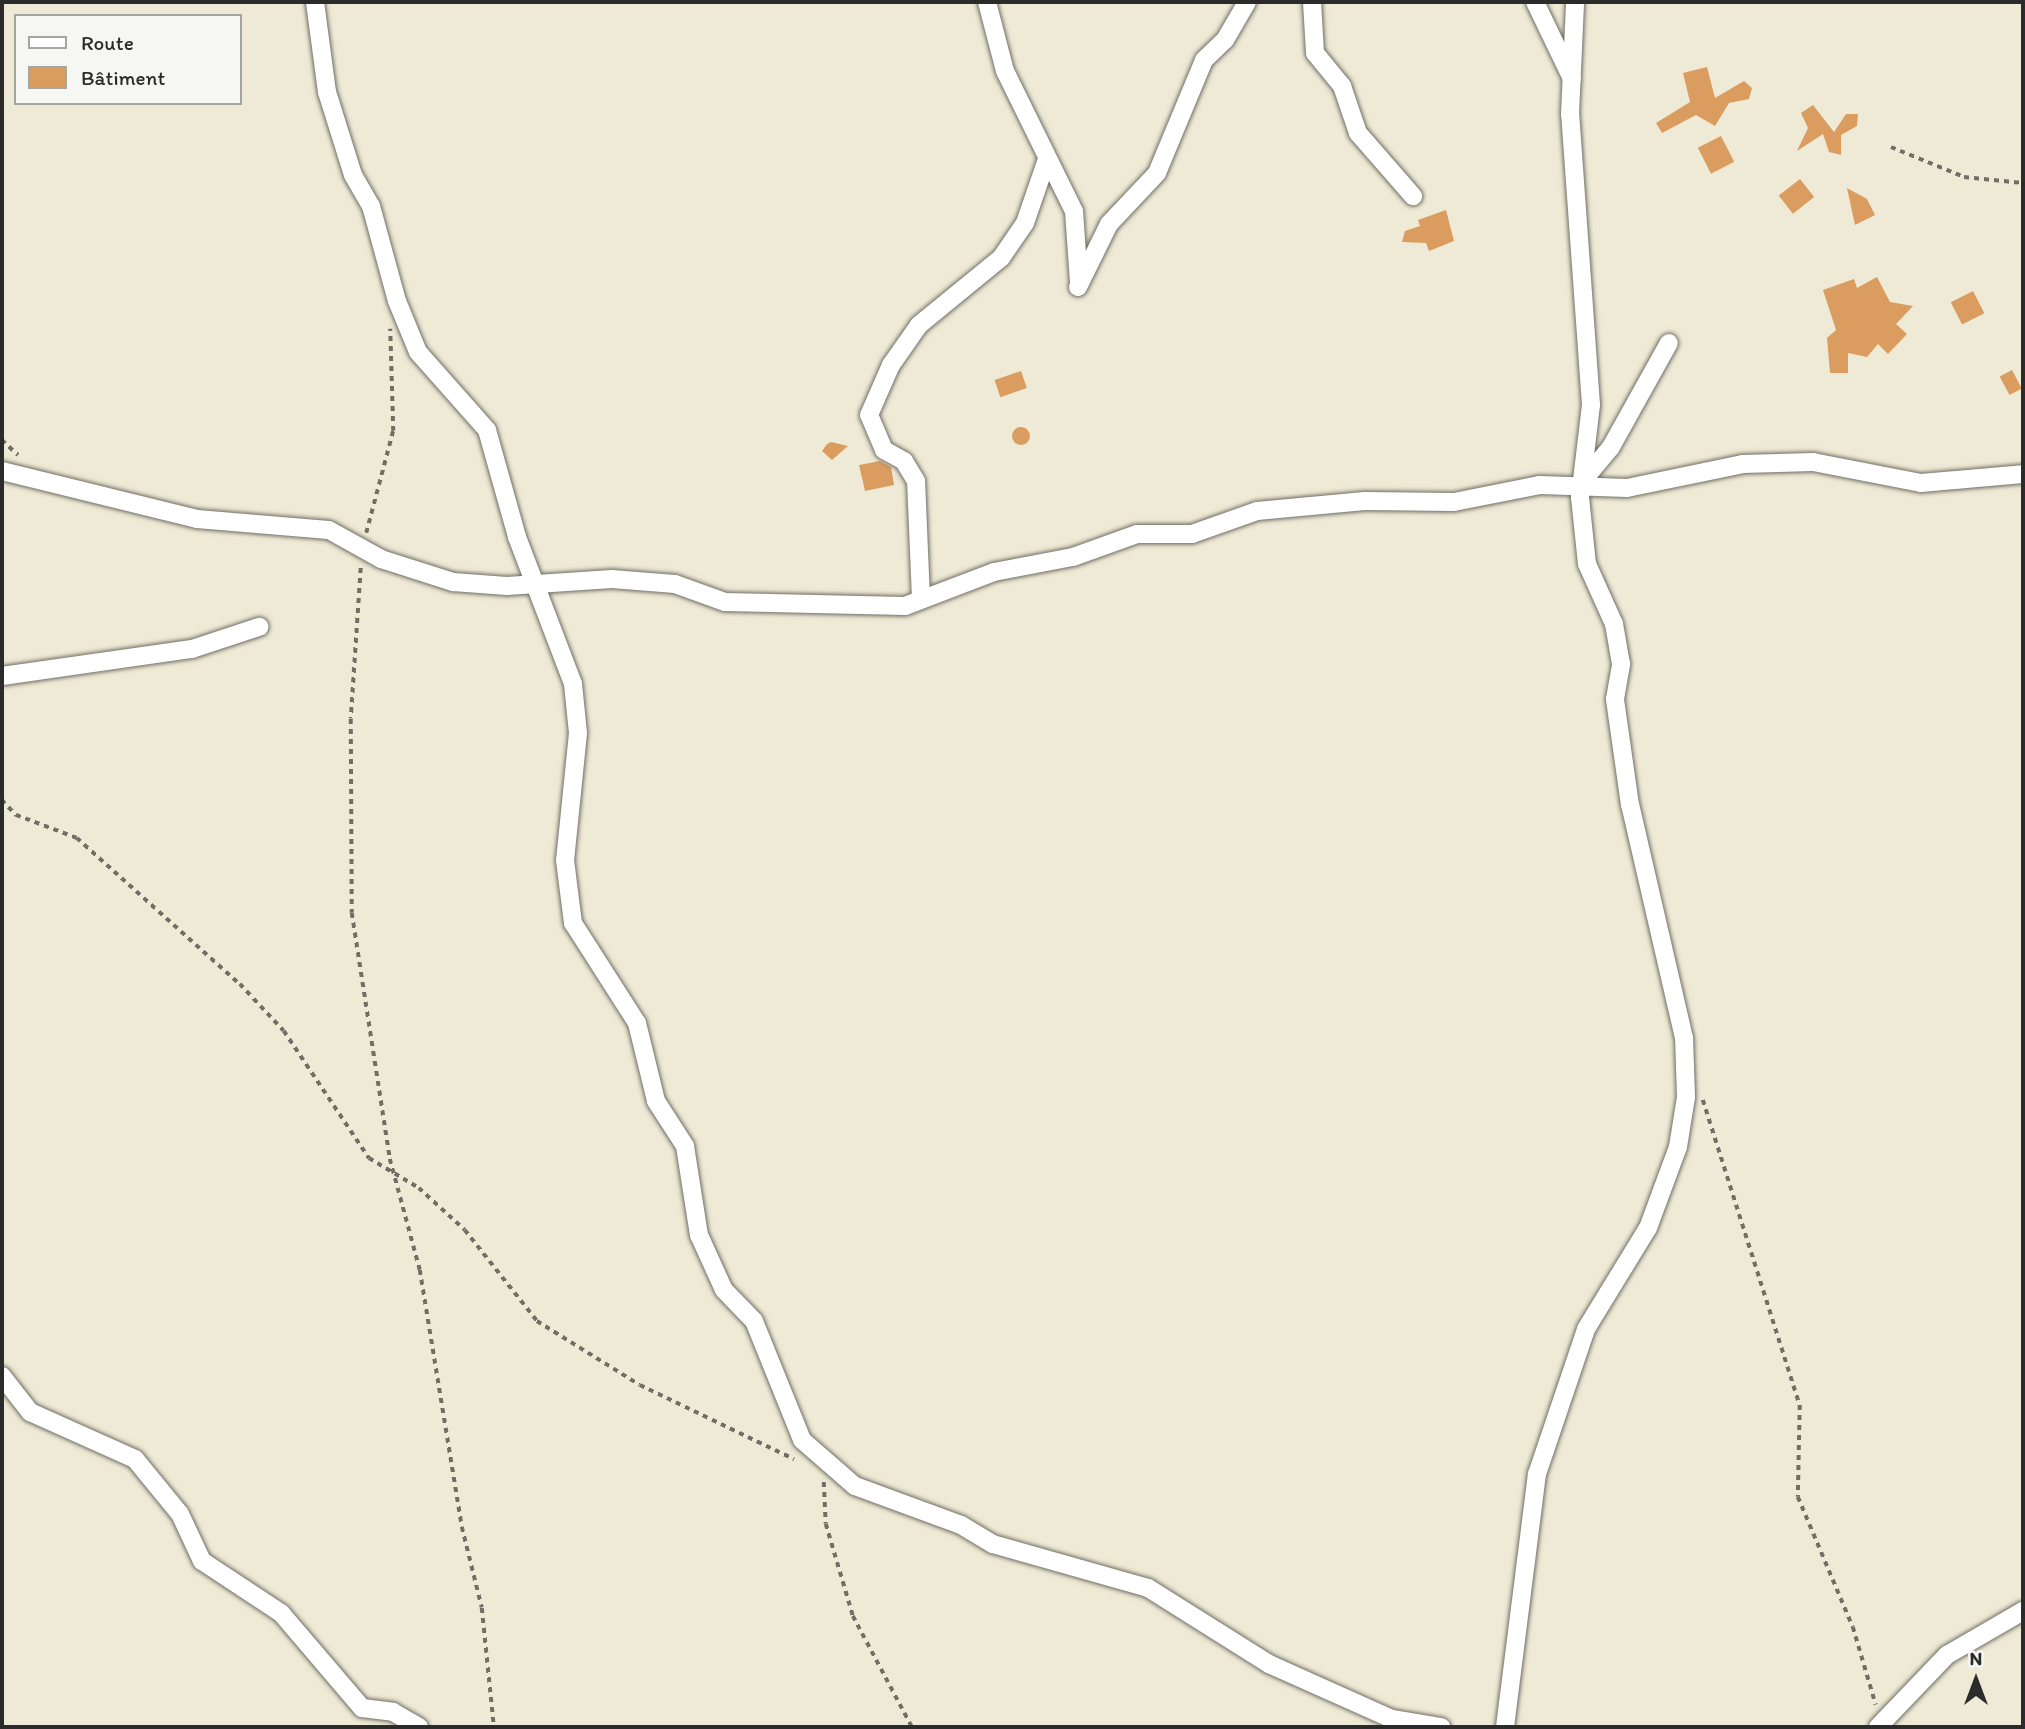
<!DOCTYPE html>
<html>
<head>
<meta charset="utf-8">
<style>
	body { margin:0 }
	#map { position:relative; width:2025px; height:1729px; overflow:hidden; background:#efead5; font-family:Itim,sans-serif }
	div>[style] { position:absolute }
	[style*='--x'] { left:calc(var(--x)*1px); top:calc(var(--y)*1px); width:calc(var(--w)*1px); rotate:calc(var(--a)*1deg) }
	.building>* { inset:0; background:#da9d5f; transform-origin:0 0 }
	.round { border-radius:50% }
	.path>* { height:3.5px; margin-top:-1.75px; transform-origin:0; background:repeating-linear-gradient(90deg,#706e66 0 5px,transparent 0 10px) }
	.roads { filter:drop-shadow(0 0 2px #706e66) drop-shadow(0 0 2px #706e66) }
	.street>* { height:18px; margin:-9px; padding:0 9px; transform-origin:9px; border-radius:9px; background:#fff }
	span { translate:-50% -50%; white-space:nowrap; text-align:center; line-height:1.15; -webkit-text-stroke:5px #f6f6f2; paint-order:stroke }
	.frame { position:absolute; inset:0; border:4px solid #2b2b2b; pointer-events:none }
	.legend { position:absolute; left:14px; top:14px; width:228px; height:91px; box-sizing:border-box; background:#f6f6f2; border:2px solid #a5a5a2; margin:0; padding:9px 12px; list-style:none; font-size:21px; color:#2b2b2b }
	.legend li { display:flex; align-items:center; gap:14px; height:35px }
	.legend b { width:35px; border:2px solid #a5a5a2 }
	.north { position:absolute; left:1941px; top:1645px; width:70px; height:70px; -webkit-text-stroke:5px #f6f6f2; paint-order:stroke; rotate:0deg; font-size:19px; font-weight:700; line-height:28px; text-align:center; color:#2b2b2b }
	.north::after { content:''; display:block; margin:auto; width:24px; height:32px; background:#2b2b2b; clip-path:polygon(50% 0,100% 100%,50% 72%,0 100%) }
</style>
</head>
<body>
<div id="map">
	<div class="building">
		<i style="clip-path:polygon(1707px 67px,1715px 98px,1744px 81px,1752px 88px,1749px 99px,1729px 103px,1715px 126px,1696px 115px,1662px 133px,1656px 123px,1690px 102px,1683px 73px)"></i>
		<i style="clip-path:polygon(1813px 105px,1834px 132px,1846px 114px,1858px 114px,1857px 126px,1841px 135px,1841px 155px,1829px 152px,1823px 134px,1797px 151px,1808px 128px,1801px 113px)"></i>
		<i style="left:1721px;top:136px;width:29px;height:26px;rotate:63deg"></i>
		<i style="left:1800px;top:179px;width:23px;height:27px;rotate:52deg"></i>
		<i style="clip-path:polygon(1847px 188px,1867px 199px,1875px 215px,1855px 225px)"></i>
		<i style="clip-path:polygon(1446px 210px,1454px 241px,1429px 251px,1426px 243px,1402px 242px,1405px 231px,1420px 226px,1418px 220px)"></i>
		<i style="clip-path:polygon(1877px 277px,1890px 302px,1913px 306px,1896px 324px,1907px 334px,1888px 354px,1878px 344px,1867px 357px,1848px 353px,1848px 373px,1830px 373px,1827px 338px,1836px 330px,1823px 290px,1854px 279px,1857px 288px)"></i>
		<i style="left:1973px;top:291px;width:25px;height:25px;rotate:63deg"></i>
		<i style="left:2012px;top:370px;width:21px;height:14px;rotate:62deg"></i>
		<i style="left:1021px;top:371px;width:18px;height:28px;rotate:71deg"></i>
		<i class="round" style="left:1012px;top:427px;width:18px;height:18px"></i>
		<i style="clip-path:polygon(827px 444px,831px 442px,848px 446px,832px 460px,822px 451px)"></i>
		<i style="clip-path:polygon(880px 461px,891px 467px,894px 485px,865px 491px,859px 465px)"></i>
	</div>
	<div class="path">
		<i style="--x:1891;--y:147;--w:79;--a:22.3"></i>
		<i style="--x:1964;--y:177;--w:59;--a:5.8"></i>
		<i style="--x:2;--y:440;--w:22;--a:43"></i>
		<i style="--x:366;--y:533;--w:106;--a:-75.2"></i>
		<i style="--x:393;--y:431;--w:102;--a:-91.7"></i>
		<i style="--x:361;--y:568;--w:151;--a:93.8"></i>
		<i style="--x:351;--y:719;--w:194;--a:89.7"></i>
		<i style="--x:352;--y:913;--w:249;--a:81.2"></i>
		<i style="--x:390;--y:1159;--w:115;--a:74.9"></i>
		<i style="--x:420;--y:1270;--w:260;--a:80.7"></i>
		<i style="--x:462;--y:1527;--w:83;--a:76.1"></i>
		<i style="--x:482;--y:1608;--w:120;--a:84.2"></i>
		<i style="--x:2;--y:800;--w:21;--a:47"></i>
		<i style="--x:16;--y:815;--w:65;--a:20.7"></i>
		<i style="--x:77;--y:838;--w:219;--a:41.9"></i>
		<i style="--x:240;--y:984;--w:64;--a:46.9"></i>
		<i style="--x:284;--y:1031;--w:153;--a:56.2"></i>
		<i style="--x:369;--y:1158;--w:58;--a:31"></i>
		<i style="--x:419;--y:1188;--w:62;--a:42.4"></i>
		<i style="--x:465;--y:1230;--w:116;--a:51.6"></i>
		<i style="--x:537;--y:1321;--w:121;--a:31.9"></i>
		<i style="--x:640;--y:1385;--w:171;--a:25.7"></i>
		<i style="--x:1703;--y:1100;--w:320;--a:72.4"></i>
		<i style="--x:1800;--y:1405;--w:92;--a:91.2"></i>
		<i style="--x:1798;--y:1497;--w:141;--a:67.1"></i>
		<i style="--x:1853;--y:1627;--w:81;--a:73.6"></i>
		<i style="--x:824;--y:1482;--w:42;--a:87.3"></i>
		<i style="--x:826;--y:1524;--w:96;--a:73.6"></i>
		<i style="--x:853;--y:1616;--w:126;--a:62"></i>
	</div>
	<div class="roads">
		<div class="street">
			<i style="--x:315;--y:2;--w:91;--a:82.4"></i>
			<i style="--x:327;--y:92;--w:87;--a:72.6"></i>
			<i style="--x:353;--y:175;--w:36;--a:60"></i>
			<i style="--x:371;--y:206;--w:98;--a:74.7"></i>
			<i style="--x:397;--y:301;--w:55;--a:67.6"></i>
			<i style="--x:418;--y:352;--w:104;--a:48.5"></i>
			<i style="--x:487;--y:430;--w:111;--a:74.3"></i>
			<i style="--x:517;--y:537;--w:157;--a:69.1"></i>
			<i style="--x:573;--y:684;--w:49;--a:84.2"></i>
			<i style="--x:578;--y:733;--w:128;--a:95.8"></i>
			<i style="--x:565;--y:860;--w:64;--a:82.8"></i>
			<i style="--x:573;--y:923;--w:119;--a:57.4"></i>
			<i style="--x:637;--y:1023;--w:80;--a:76.3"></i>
			<i style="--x:656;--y:1101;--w:54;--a:57.2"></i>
			<i style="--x:685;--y:1146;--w:90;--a:81.1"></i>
			<i style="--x:699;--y:1235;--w:60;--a:65.6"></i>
			<i style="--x:724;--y:1290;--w:43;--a:45.9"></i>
			<i style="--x:754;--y:1321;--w:128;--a:68"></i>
			<i style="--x:802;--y:1440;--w:70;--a:41"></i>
			<i style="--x:855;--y:1486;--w:113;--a:20.2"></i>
			<i style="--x:961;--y:1525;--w:37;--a:31"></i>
			<i style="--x:993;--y:1544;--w:161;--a:15.8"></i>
			<i style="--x:1148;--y:1588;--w:143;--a:32.1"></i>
			<i style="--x:1269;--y:1664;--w:135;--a:24.1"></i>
			<i style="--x:1392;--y:1719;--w:50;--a:9.3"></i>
			<i style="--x:987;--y:2;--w:71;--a:75.4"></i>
			<i style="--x:1005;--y:71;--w:156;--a:63.8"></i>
			<i style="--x:1074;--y:211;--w:72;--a:86"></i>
			<i style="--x:1312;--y:2;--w:51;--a:86.6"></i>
			<i style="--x:1315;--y:53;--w:43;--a:50.7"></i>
			<i style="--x:1342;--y:86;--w:50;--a:71.2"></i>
			<i style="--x:1358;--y:133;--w:84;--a:48.9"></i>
			<i style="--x:1535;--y:2;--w:85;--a:64.3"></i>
			<i style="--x:1078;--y:287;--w:70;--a:-63.8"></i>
			<i style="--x:1109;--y:224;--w:70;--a:-46.7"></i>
			<i style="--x:1157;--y:173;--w:122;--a:-67.4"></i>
			<i style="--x:1204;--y:60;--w:29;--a:-44"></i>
			<i style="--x:1225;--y:40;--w:44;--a:-59.9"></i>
			<i style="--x:2;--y:471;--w:201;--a:13.8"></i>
			<i style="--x:197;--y:519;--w:132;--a:4.8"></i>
			<i style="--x:329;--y:530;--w:60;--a:29.1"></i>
			<i style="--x:381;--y:559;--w:76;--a:17.7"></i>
			<i style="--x:453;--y:582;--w:54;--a:4.2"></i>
			<i style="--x:507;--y:586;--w:105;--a:-3.8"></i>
			<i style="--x:612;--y:579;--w:63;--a:4.5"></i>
			<i style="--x:675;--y:584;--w:53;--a:19.8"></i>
			<i style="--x:725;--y:602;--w:180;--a:1.3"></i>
			<i style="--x:905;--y:606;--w:95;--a:-20.9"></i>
			<i style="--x:994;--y:572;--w:80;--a:-10.8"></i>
			<i style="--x:1073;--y:557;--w:68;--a:-19.8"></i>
			<i style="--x:1137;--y:534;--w:55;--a:0"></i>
			<i style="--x:1192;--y:534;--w:69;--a:-19.5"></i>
			<i style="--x:1257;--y:511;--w:108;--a:-5.3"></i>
			<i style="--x:1365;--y:501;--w:89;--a:0.6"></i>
			<i style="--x:1454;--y:502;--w:88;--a:-11.2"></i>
			<i style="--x:1540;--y:485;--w:87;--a:2"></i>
			<i style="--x:1627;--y:488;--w:118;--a:-11.7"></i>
			<i style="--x:1743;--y:464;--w:70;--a:-1.6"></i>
			<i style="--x:1813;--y:462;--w:110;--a:11"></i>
			<i style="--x:1921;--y:483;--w:102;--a:-5"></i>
			<i style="--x:1581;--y:483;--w:47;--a:-50.2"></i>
			<i style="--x:1611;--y:447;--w:119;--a:-60.9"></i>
			<i style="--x:921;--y:599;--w:118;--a:-92.4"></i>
			<i style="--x:916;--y:481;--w:23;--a:-121"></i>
			<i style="--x:904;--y:461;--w:23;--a:-151"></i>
			<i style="--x:884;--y:450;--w:38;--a:-113"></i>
			<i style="--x:869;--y:415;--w:55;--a:-66.3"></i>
			<i style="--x:891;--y:365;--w:49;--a:-55"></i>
			<i style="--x:919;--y:325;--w:106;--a:-39.3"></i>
			<i style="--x:1001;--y:258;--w:42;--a:-55.6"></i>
			<i style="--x:1025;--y:223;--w:68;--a:-71"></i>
			<i style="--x:2;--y:676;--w:192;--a:-8.1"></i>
			<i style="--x:192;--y:649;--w:71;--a:-18.2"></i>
			<i style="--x:2;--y:1376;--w:46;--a:52.1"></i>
			<i style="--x:30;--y:1412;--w:115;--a:24.1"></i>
			<i style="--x:135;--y:1459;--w:71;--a:50.7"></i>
			<i style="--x:180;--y:1514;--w:52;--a:64.9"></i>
			<i style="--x:202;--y:1561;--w:95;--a:33.4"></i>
			<i style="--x:281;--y:1613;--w:125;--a:49.5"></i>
			<i style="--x:362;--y:1708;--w:31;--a:7"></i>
			<i style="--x:393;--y:1712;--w:30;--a:30"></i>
			<i style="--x:1505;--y:1727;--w:255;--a:-82.8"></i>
			<i style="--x:1537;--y:1474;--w:153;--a:-71.3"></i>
			<i style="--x:1586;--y:1329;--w:119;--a:-58.5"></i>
			<i style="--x:1648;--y:1228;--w:86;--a:-69.7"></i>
			<i style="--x:1678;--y:1147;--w:51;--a:-80.9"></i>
			<i style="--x:1686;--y:1097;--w:59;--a:-91.9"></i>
			<i style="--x:1684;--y:1038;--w:239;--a:-103"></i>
			<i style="--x:1630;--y:805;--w:107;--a:-98.1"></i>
			<i style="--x:1615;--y:699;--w:36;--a:-80"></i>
			<i style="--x:1621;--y:664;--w:41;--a:-99.9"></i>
			<i style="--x:1614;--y:624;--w:66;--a:-114.2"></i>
			<i style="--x:1587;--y:564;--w:67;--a:-96"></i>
			<i style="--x:1580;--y:497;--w:93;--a:-83.2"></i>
			<i style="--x:1591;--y:405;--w:292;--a:-94.1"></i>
			<i style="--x:1570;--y:114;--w:112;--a:-87.4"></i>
			<i style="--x:1878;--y:1727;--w:100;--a:-46.2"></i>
			<i style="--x:1947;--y:1655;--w:88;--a:-30.1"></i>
		</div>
	</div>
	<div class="frame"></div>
	<ul class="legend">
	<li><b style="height:9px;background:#fff"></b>Route</li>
	<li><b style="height:19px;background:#da9d5f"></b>Bâtiment</li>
	</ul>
	<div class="north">N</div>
</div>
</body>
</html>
